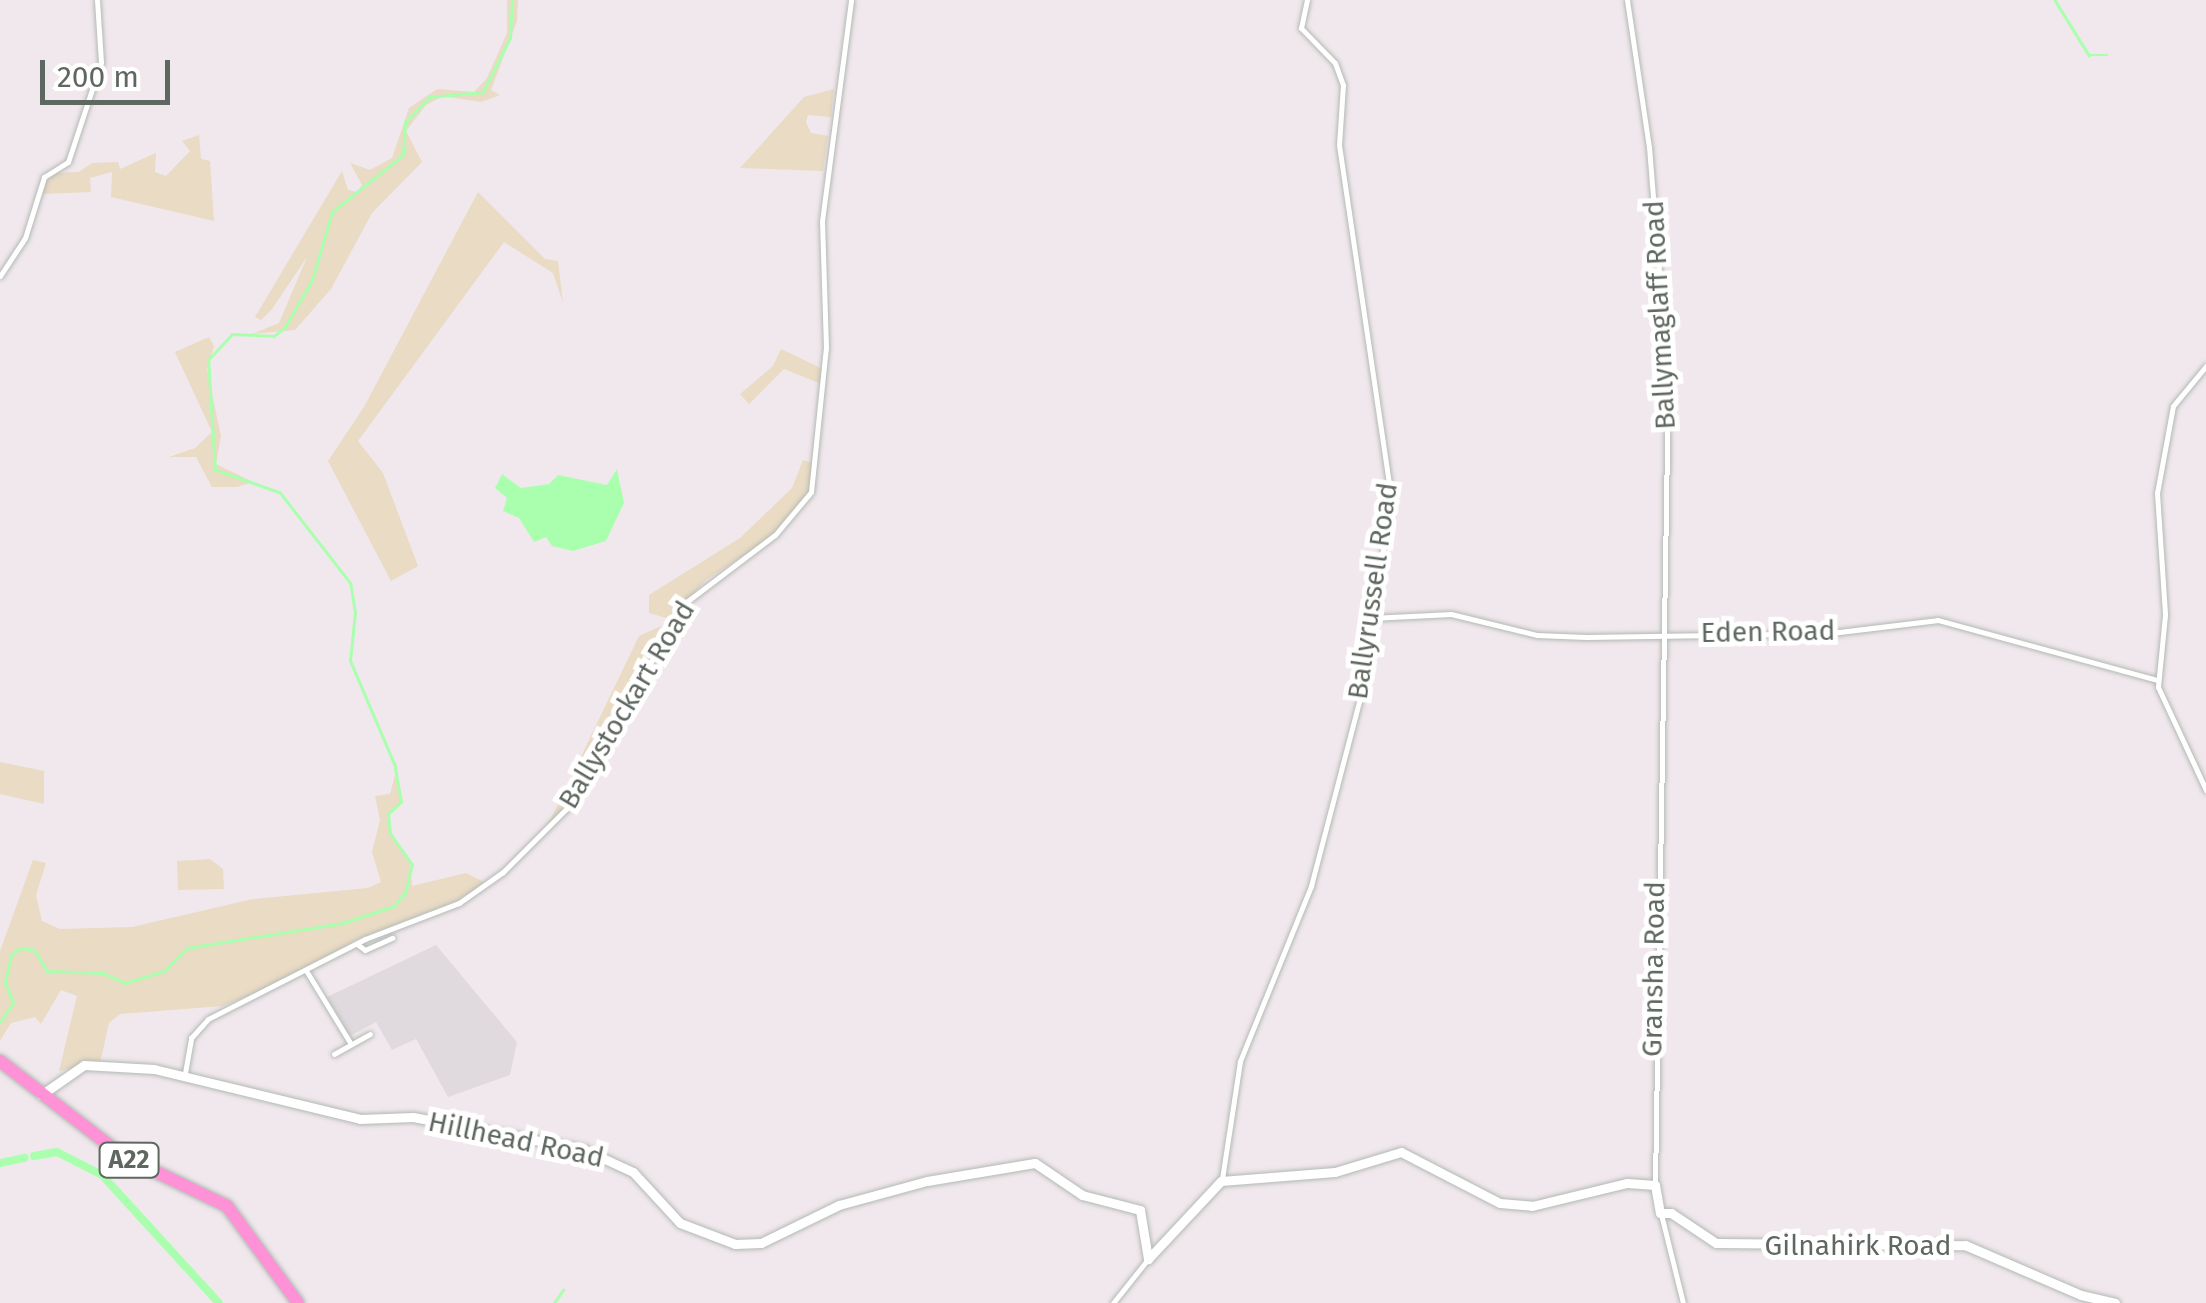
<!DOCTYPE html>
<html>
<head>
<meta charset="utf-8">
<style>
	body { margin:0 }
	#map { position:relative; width:2206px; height:1303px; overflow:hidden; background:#f1e8ed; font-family:"Fira Sans",sans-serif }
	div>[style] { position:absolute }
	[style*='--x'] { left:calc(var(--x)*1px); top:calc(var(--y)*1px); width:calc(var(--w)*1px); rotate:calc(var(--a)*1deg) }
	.industrial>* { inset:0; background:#e0dade }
	.green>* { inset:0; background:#e9dbc4 }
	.water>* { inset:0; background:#aaffaf }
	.stream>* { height:2.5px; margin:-1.25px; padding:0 1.25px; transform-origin:1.25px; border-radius:1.25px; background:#aaffaf }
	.river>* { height:8px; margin:-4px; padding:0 4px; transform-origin:4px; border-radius:4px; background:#aaffaf }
	.roads { filter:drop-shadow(0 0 2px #b3bab4) drop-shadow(0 0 2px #b3bab4) }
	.street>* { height:5px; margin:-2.5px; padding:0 2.5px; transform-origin:2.5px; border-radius:2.5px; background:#fff }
	.secondary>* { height:9px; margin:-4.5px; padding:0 4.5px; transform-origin:4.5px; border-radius:4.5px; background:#fff }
	.highway>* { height:12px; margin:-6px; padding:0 6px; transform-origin:6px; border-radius:6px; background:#ff91d6 }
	span { translate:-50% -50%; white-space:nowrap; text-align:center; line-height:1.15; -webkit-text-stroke:10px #fff; paint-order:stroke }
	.shield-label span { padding:2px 8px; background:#fff; border:2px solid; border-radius:8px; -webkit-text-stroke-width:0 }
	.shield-label { font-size:25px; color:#5f6860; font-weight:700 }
	.street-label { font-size:28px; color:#5f6860 }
	.scale { position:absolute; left:40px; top:60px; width:130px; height:45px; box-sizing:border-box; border:5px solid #5f6860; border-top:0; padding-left:12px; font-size:30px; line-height:35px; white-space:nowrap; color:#5f6860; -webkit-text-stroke:8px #fff; paint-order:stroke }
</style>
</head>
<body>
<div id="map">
	<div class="industrial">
		<i style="clip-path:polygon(436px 945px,517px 1042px,510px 1075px,448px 1097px,416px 1039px,392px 1050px,376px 1022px,350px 1036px,327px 997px)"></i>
	</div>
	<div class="green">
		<i style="clip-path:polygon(507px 0,518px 0,517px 21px,491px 90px,500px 95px,481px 102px,443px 96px,426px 105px,406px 131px,422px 162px,372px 213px,331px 289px,295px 330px,252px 334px,279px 323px,307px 257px,272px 309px,261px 320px,255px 317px,342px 171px,348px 190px,357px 192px,362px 185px,350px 163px,370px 170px,392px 158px,409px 108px,437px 89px,474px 92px,487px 78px,507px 33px)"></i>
		<i style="clip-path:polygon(834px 89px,831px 117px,808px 115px,806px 122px,811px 133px,828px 136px,823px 171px,740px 168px,804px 97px)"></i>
		<i style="clip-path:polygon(199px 135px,201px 159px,210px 161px,214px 221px,111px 197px,112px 172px,90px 178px,91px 192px,42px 194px,50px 173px,79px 172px,92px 163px,118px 162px,120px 169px,156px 153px,155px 172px,166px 176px,190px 151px,182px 141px)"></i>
		<i style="clip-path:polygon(478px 192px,545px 259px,558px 261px,563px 303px,553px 273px,504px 242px,358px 441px,383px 473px,418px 566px,391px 581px,328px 461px,364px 407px)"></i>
		<i style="clip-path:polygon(209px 337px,214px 346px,207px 370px,221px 436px,216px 464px,253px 482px,237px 487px,212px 487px,196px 457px,169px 457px,195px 448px,212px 432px,175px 352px)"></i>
		<i style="clip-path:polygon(781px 349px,825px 370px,824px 385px,784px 369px,749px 404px,740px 394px,773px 366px)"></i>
		<i style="clip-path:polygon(803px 460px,816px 464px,808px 497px,775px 535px,706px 580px,670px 619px,649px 613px,649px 595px,740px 538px,792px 488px)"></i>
		<i style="clip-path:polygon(661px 626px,564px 808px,547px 827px,639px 636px)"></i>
		<i style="clip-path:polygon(0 762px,44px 771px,44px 804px,0 794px)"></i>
		<i style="clip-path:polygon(395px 775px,401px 802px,388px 814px,391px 836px,410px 859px,412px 886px,466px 873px,486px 883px,454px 902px,355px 940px,321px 966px,223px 1006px,120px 1014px,109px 1023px,100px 1063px,59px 1071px,77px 996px,61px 990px,41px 1024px,35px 1017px,11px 1023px,0 1041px,0 951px,33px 860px,46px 863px,36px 895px,42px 921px,60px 929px,132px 927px,253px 899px,368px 888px,381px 882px,372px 852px,380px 820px,375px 796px,390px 794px)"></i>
		<i style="clip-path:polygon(210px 859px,223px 869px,224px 889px,178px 890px,177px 861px)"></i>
	</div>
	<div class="water">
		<i style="clip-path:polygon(617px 469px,624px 503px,606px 541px,573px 551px,552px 546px,546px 537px,534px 542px,519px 518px,503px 511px,507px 498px,495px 488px,502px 474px,521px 488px,549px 484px,558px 475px,607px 485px)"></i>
	</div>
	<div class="stream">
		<i style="--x:2055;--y:0;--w:65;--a:58.3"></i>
		<i style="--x:2089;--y:55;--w:18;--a:0"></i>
		<i style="--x:0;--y:1022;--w:23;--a:-56"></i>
		<i style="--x:13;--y:1003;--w:22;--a:-111"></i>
		<i style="--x:5;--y:982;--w:28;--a:-77"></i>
		<i style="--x:11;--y:955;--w:12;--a:-35"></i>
		<i style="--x:21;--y:948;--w:14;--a:8"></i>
		<i style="--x:35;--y:950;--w:24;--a:60"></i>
		<i style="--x:47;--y:971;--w:56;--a:2"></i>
		<i style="--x:103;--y:973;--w:24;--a:24"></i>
		<i style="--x:125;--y:983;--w:41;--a:-17.1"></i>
		<i style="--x:164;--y:971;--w:33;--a:-45"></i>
		<i style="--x:187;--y:948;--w:158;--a:-9.1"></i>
		<i style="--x:343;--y:923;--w:54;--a:-18.4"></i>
		<i style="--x:394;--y:906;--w:17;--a:-50"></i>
		<i style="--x:405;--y:893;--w:29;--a:-76"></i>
		<i style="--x:412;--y:865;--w:39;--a:-125"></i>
		<i style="--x:390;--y:833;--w:19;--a:-96"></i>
		<i style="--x:388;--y:814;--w:18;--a:-43"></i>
		<i style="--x:401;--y:802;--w:39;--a:-100"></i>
		<i style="--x:394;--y:764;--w:112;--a:-113.1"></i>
		<i style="--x:350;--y:661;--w:48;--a:-84.1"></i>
		<i style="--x:355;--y:613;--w:30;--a:-99"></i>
		<i style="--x:350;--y:583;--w:114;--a:-127.9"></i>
		<i style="--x:280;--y:493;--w:69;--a:-160.5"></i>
		<i style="--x:215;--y:470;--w:110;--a:-93.6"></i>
		<i style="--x:208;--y:360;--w:35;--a:-47"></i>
		<i style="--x:232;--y:334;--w:42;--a:2.7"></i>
		<i style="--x:274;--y:336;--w:14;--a:-39"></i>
		<i style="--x:285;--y:327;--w:54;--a:-60.1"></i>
		<i style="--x:312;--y:280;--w:71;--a:-73.6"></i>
		<i style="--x:332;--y:212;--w:91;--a:-38.8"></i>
		<i style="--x:403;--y:155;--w:32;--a:-86"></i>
		<i style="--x:405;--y:123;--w:35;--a:-47"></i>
		<i style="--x:429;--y:97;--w:54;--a:-5.3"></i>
		<i style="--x:483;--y:92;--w:60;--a:-63.4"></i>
		<i style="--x:510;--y:38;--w:38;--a:-87"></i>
		<i style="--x:554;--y:1303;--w:16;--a:-55"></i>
	</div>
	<div class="river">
		<i style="--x:34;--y:1156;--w:23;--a:-10"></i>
		<i style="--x:57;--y:1152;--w:51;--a:27.1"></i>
		<i style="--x:102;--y:1175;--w:173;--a:47.6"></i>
		<i style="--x:0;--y:1163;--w:25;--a:-12"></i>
	</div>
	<div class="roads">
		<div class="street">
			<i style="--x:1627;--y:0;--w:149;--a:81.5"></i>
			<i style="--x:1649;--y:147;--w:237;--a:85.4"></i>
			<i style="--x:1668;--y:383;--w:801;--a:90.93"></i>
			<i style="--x:0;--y:276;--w:45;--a:-56.7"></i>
			<i style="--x:25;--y:238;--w:64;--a:-72.7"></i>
			<i style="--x:44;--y:177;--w:28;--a:-32"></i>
			<i style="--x:68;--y:162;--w:105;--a:-71.7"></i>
			<i style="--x:101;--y:62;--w:62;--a:-93.7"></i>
			<i style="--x:2206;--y:366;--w:52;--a:129.5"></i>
			<i style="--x:2173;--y:406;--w:88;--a:100.4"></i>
			<i style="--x:2157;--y:493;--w:122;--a:86.2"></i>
			<i style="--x:2165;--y:615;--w:72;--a:95.6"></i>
			<i style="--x:2158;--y:687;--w:114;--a:65"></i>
			<i style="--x:1371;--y:618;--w:80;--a:-2.9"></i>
			<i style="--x:1451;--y:614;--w:89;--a:13.7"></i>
			<i style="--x:1537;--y:635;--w:49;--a:2.3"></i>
			<i style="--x:1586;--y:637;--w:245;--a:-0.9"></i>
			<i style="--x:1831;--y:633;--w:108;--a:-6.9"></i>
			<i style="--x:1938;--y:620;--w:228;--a:15.3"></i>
			<i style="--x:357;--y:944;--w:10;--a:37"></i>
			<i style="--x:365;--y:950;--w:30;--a:-24"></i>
			<i style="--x:307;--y:972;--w:84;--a:58.6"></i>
			<i style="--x:334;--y:1054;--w:41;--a:-29.1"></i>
			<i style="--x:185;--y:1073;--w:36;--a:-80"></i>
			<i style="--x:191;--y:1038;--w:25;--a:-48"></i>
			<i style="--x:208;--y:1019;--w:176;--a:-27"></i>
			<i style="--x:365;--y:939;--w:101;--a:-21"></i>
			<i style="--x:459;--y:903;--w:54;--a:-35.2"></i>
			<i style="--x:503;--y:872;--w:89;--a:-45"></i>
			<i style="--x:566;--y:809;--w:238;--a:-60"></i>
			<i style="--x:685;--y:603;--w:113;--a:-37.1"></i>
			<i style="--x:775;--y:535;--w:56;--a:-50.1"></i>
			<i style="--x:811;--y:492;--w:145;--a:-84.1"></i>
			<i style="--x:826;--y:348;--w:127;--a:-91.8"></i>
			<i style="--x:822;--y:221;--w:223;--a:-82.5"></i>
			<i style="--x:1222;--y:1179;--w:119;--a:-81.3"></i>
			<i style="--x:1240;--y:1061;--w:189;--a:-67.9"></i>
			<i style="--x:1311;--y:886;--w:194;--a:-75.4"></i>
			<i style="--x:1360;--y:698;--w:203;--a:-81.2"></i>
			<i style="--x:1391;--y:497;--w:356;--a:-98.4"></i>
			<i style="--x:1339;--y:145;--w:60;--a:-86.2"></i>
			<i style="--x:1343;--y:85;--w:23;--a:-110"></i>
			<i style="--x:1335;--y:63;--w:49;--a:-134.2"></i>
			<i style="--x:1301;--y:28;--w:29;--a:-78"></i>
			<i style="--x:1661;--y:1214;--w:92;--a:76.1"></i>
			<i style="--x:1113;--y:1303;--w:56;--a:-51.5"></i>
		</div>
		<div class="secondary">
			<i style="--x:41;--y:1095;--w:52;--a:-34.9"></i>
			<i style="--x:84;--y:1065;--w:70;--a:3.3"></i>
			<i style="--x:154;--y:1069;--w:212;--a:13.6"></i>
			<i style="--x:360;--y:1119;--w:53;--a:-2.2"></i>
			<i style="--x:413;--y:1117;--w:173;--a:10.7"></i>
			<i style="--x:583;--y:1149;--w:55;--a:24.7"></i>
			<i style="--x:633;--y:1172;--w:69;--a:47.3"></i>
			<i style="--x:680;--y:1223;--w:59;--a:20.9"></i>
			<i style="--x:735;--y:1244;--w:26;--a:-2"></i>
			<i style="--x:761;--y:1243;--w:87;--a:-26"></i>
			<i style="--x:839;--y:1205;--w:91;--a:-15.3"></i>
			<i style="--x:927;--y:1181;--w:109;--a:-9.5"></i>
			<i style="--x:1035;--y:1163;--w:57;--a:34.2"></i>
			<i style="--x:1082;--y:1195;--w:60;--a:14.5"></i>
			<i style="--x:1140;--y:1210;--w:50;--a:80.7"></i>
			<i style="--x:1148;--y:1259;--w:107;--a:-46.9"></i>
			<i style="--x:1221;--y:1181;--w:114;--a:-4.5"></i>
			<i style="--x:1335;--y:1172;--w:69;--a:-16.9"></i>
			<i style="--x:1401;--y:1152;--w:111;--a:27.3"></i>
			<i style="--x:1500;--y:1203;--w:32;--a:5"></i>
			<i style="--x:1532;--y:1206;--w:98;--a:-13.6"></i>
			<i style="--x:1627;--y:1183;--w:28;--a:4"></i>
			<i style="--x:1655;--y:1185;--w:28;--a:80"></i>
			<i style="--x:1660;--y:1213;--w:11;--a:0"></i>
			<i style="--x:1671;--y:1213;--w:54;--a:33.7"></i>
			<i style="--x:1716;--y:1243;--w:249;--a:0.5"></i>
			<i style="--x:1965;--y:1245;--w:126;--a:23.3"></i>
			<i style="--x:2081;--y:1295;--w:35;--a:13"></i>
		</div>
		<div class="highway">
			<i style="--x:0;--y:1061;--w:155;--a:37.7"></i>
			<i style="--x:123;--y:1156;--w:115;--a:25.7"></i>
			<i style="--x:227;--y:1206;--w:120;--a:53.8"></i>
		</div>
	</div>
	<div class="shield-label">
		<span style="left:129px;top:1160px">A22</span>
	</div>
	<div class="street-label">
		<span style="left:1660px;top:315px;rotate:-93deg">Ballymaglaff Road</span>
		<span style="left:1373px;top:591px;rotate:-82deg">Ballyrussell Road</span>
		<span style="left:1768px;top:632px;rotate:-1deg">Eden Road</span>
		<span style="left:627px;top:705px;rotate:-59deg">Ballystockart Road</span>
		<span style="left:1654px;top:969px;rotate:-89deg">Gransha Road</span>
		<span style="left:516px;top:1140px;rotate:12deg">Hillhead Road</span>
		<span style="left:1858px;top:1246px">Gilnahirk Road</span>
	</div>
	<div class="scale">200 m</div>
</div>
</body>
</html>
